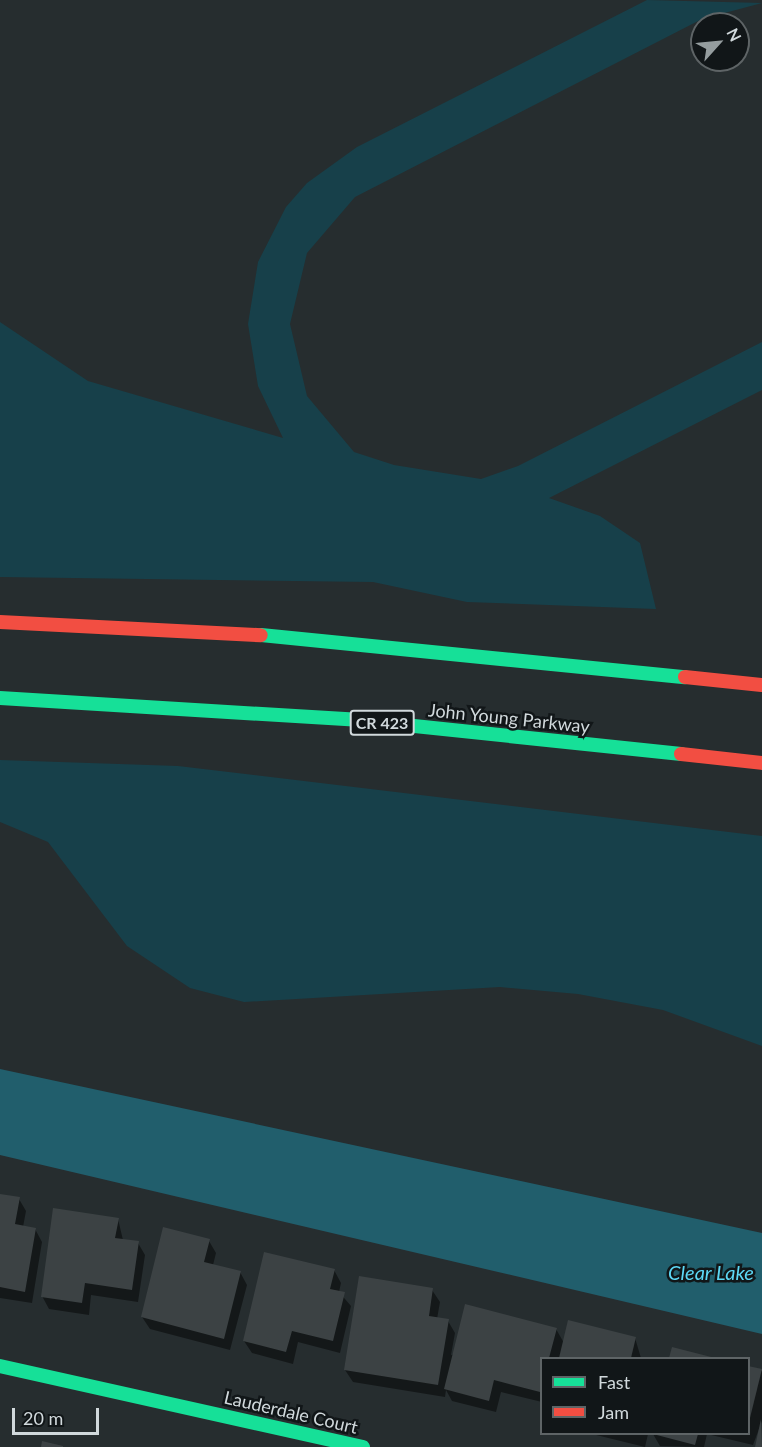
<!DOCTYPE html>
<html>
<head>
<meta charset="utf-8">
<style>
	body { margin:0 }
	#map { position:relative; width:762px; height:1447px; overflow:hidden; background:#262d2f; font-family:Lato,sans-serif }
	div>[style] { position:absolute }
	[style*='--x'] { left:calc(var(--x)*1px); top:calc(var(--y)*1px); width:calc(var(--w)*1px); rotate:calc(var(--a)*1deg) }
	.green>* { inset:0; background:#17404a }
	.water>* { inset:0; background:#215e6c }
	.shadow>* { inset:0; background:#0007 }
	.building>* { inset:0; background:#3c4244 }
	.fast>* { height:14px; margin:-7px; padding:0 7px; transform-origin:7px; border-radius:7px; background:#16e098 }
	.jam>* { height:14px; margin:-7px; padding:0 7px; transform-origin:7px; border-radius:7px; background:#f24e42 }
	span { translate:-50% -50%; white-space:nowrap; text-align:center; line-height:1.15; -webkit-text-stroke:5px #111618; paint-order:stroke }
	.shield-label span { padding:2px 4px; background:#111618; border:2px solid; border-radius:4px; -webkit-text-stroke-width:0 }
	.shield-label { font-size:16px; color:#d1d9dc; font-weight:700 }
	.street-label { font-size:18px; color:#d1d9dc }
	.water-label { font-size:20px; color:#5dd8f5; font-style:italic }
	.legend { position:absolute; left:540px; top:1357px; width:210px; height:78px; box-sizing:border-box; background:#111618; border:2px solid #5e6466; margin:0; padding:8px 10px; list-style:none; font-size:18px; color:#d1d9dc }
	.legend li { display:flex; align-items:center; gap:12px; height:30px }
	.legend b { width:30px; border:2px solid #5e6466 }
	.north { position:absolute; left:690px; top:12px; width:60px; height:60px; box-sizing:border-box; background:#111618; border:2px solid #5e6466; border-radius:50%; rotate:63deg; font-size:16px; font-weight:700; line-height:24px; text-align:center; color:#d1d9dc }
	.north::after { content:''; display:block; margin:auto; width:21px; height:27px; background:#959d9f; clip-path:polygon(50% 0,100% 100%,50% 72%,0 100%) }
	.scale { position:absolute; left:12px; top:1408px; width:87px; height:27px; box-sizing:border-box; border:3px solid #d1d9dc; border-top:0; padding-left:8px; font-size:18px; line-height:21px; white-space:nowrap; color:#d1d9dc; -webkit-text-stroke:4px #111618; paint-order:stroke }
</style>
</head>
<body>
<div id="map">
	<div class="green">
		<i style="clip-path:polygon(647px 0,762px 3px,702px 19px,355px 197px,307px 253px,290px 324px,307px 396px,354px 452px,394px 465px,481px 479px,518px 466px,762px 342px,762px 390px,549px 498px,600px 516px,640px 543px,656px 609px,467px 602px,373px 582px,0 577px,0 322px,88px 381px,283px 438px,258px 386px,248px 324px,258px 262px,286px 207px,307px 183px,357px 147px)"></i>
		<i style="clip-path:polygon(0 760px,178px 766px,762px 836px,762px 1046px,663px 1010px,578px 994px,500px 987px,244px 1002px,190px 988px,127px 946px,48px 842px,0 822px)"></i>
	</div>
	<div class="water">
		<i style="clip-path:polygon(0 1069px,762px 1233px,762px 1334px,0 1155px)"></i>
	</div>
	<div class="shadow">
		<i style="clip-path:polygon(0 1195px,19px 1199px,26px 1211px,23px 1227px,35px 1229px,42px 1242px,32px 1303px,0 1298px)"></i>
		<i style="clip-path:polygon(118px 1219px,123px 1240px,138px 1243px,145px 1255px,138px 1302px,91px 1295px,89px 1315px,49px 1309px,42px 1296px)"></i>
		<i style="clip-path:polygon(209px 1241px,216px 1253px,213px 1265px,240px 1272px,247px 1285px,230px 1350px,150px 1329px,142px 1317px)"></i>
		<i style="clip-path:polygon(334px 1270px,341px 1283px,339px 1292px,351px 1306px,340px 1353px,298px 1342px,293px 1364px,252px 1353px,244px 1341px)"></i>
		<i style="clip-path:polygon(432px 1290px,440px 1302px,437px 1319px,448px 1321px,455px 1333px,451px 1355px,556px 1329px,564px 1343px,635px 1338px,641px 1358px,542px 1358px,542px 1402px,501px 1392px,496px 1412px,452px 1401px,446px 1390px,445px 1397px,353px 1382px,345px 1370px)"></i>
		<i style="clip-path:polygon(673px 1349px,712px 1358px,670px 1358px)"></i>
		<i style="clip-path:polygon(748px 1367px,762px 1371px,762px 1421px,753px 1445px,707px 1434px,704px 1447px,660px 1446px,653px 1434px,748px 1434px)"></i>
		<i style="clip-path:polygon(592px 1434px,648px 1434px,645px 1447px)"></i>
	</div>
	<div class="building">
		<i style="clip-path:polygon(0 1194px,20px 1197px,15px 1224px,36px 1228px,25px 1292px,0 1287px)"></i>
		<i style="clip-path:polygon(53px 1208px,119px 1218px,115px 1238px,139px 1241px,132px 1290px,85px 1283px,82px 1303px,41px 1297px)"></i>
		<i style="clip-path:polygon(163px 1227px,210px 1239px,204px 1262px,241px 1271px,224px 1339px,141px 1317px)"></i>
		<i style="clip-path:polygon(264px 1252px,335px 1269px,330px 1289px,345px 1292px,333px 1341px,292px 1331px,286px 1352px,243px 1341px)"></i>
		<i style="clip-path:polygon(359px 1276px,433px 1288px,429px 1316px,449px 1319px,438px 1385px,344px 1370px)"></i>
		<i style="clip-path:polygon(465px 1304px,557px 1328px,549px 1358px,542px 1358px,540px 1392px,494px 1380px,489px 1401px,444px 1389px)"></i>
		<i style="clip-path:polygon(568px 1320px,636px 1337px,631px 1358px,559px 1358px)"></i>
		<i style="clip-path:polygon(672px 1347px,715px 1358px,669px 1358px)"></i>
		<i style="clip-path:polygon(748px 1366px,762px 1369px,749px 1422px,748px 1422px)"></i>
		<i style="clip-path:polygon(761px 1419px,762px 1447px,755px 1447px)"></i>
		<i style="clip-path:polygon(653px 1434px,698px 1434px,695px 1445px)"></i>
		<i style="clip-path:polygon(42px 1441px,63px 1446px,63px 1447px,41px 1447px)"></i>
	</div>
	<div class="fast">
		<i style="--x:261;--y:635;--w:426;--a:5.7"></i>
		<i style="--x:0;--y:698;--w:358;--a:3.5"></i>
		<i style="--x:357;--y:720;--w:326;--a:6"></i>
		<i style="--x:0;--y:1366;--w:372;--a:12.6"></i>
	</div>
	<div class="jam">
		<i style="--x:0;--y:622;--w:261;--a:2.9"></i>
		<i style="--x:685;--y:677;--w:77;--a:5.9"></i>
		<i style="--x:681;--y:754;--w:81;--a:6.3"></i>
	</div>
	<div class="shield-label">
		<span style="left:382px;top:723px">CR 423</span>
	</div>
	<div class="street-label">
		<span style="left:509px;top:718px;rotate:6deg">John Young Parkway</span>
		<span style="left:291px;top:1412px;rotate:13deg">Lauderdale Court</span>
	</div>
	<div class="water-label">
		<span style="left:711px;top:1272px">Clear Lake</span>
	</div>
	<ul class="legend">
	<li><b style="height:8px;background:#16e098"></b>Fast</li>
	<li><b style="height:8px;background:#f24e42"></b>Jam</li>
	</ul>
	<div class="north">N</div>
	<div class="scale">20 m</div>
</div>
</body>
</html>
